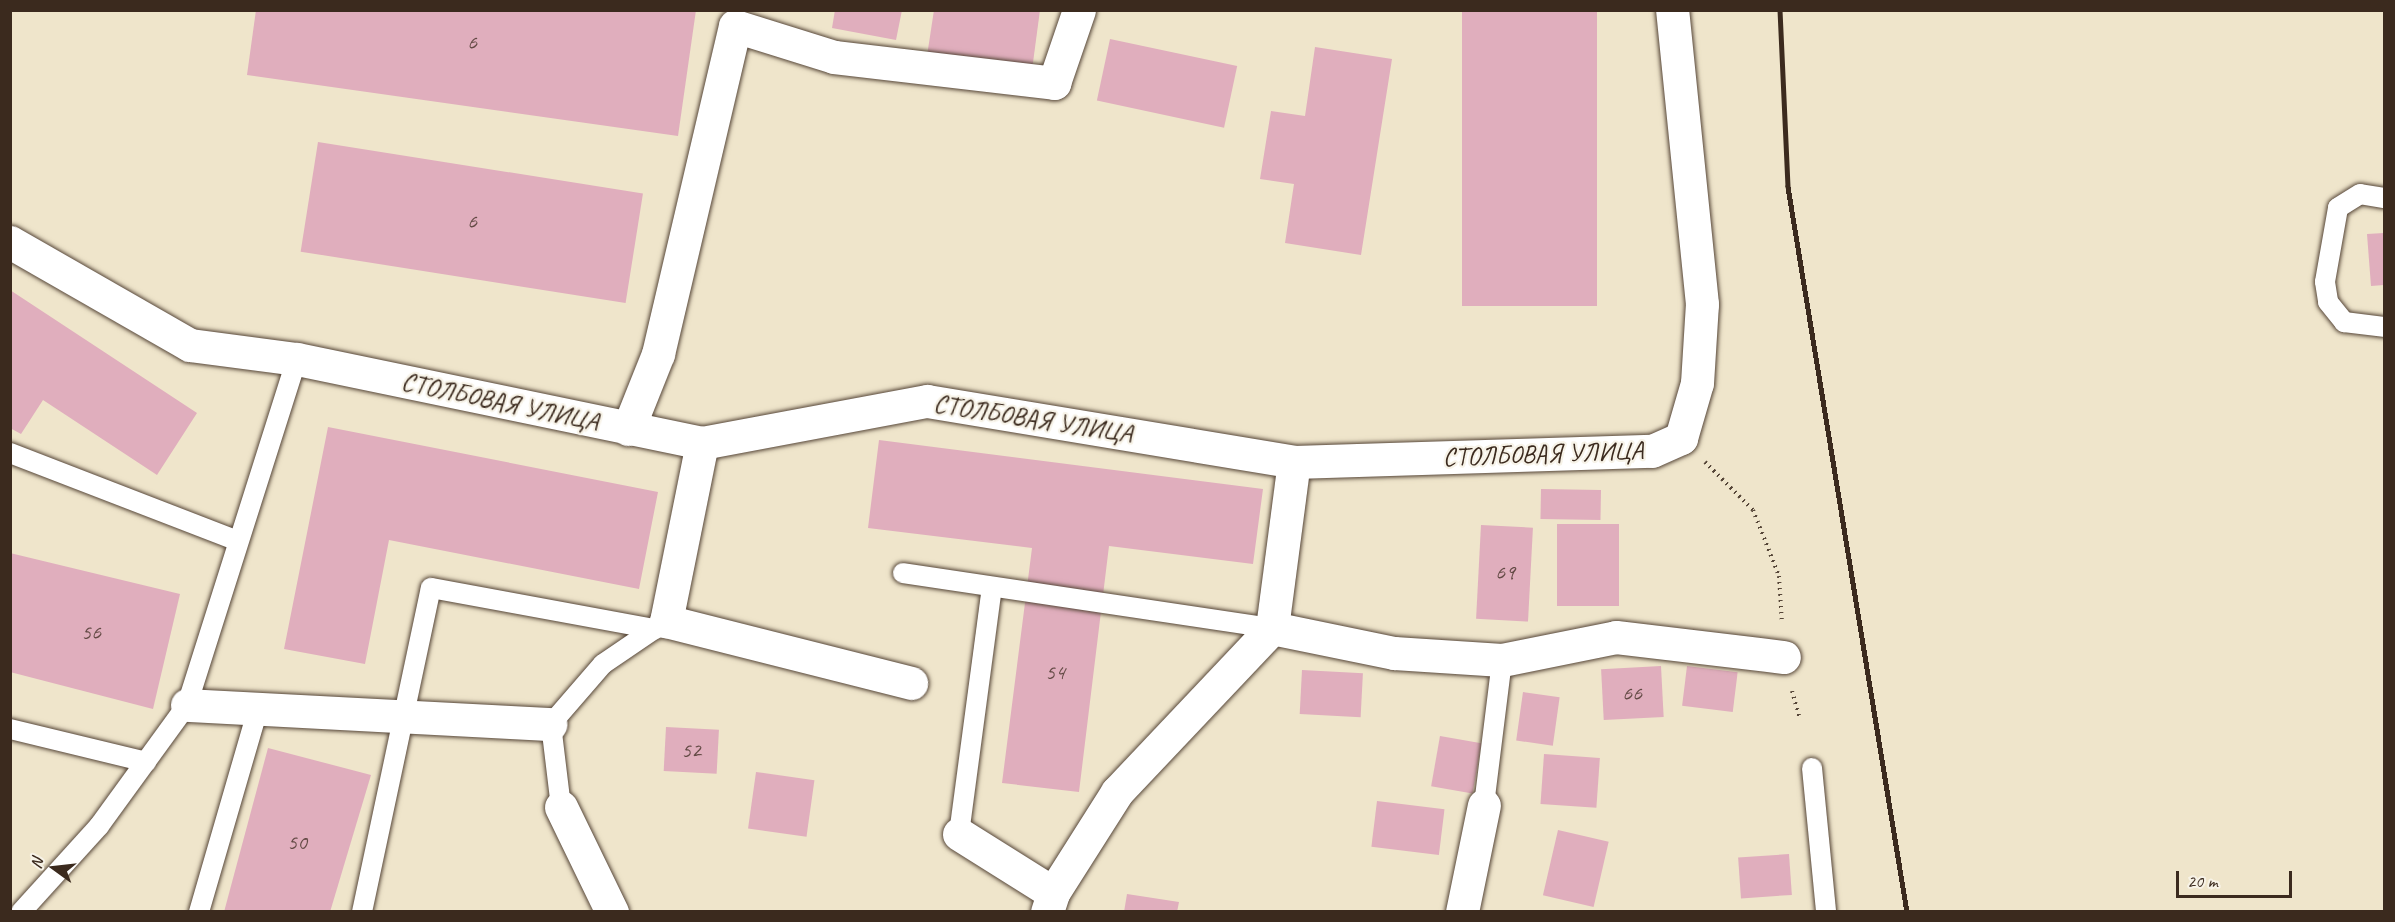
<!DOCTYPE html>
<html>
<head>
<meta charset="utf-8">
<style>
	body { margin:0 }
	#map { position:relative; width:2395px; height:922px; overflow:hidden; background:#efe5cb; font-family:Caveat,sans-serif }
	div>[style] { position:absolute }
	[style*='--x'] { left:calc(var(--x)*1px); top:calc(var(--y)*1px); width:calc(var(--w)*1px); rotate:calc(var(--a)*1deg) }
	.building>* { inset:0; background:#e0aebd; transform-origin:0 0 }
	.path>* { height:4px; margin-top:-2px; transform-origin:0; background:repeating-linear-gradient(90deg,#564638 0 1.5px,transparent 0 6px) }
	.roads { filter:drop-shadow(0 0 2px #564638) drop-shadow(0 0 2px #564638) }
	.service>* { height:20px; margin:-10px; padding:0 10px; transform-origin:10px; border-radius:10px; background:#fff }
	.minor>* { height:33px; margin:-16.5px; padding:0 16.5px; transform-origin:16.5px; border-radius:16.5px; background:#fff }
	.rail>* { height:4.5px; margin:-2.25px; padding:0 2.25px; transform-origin:2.25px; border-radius:2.25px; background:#3b2a1e }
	span { translate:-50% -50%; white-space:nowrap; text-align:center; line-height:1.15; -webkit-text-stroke:4.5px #f7f3e8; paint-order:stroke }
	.number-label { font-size:22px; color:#644b46 }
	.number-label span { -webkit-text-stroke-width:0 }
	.street-label { font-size:26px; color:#3b2a1e }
	.frame { position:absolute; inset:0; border:12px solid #3b2a1e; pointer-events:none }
	.north { position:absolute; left:24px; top:838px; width:60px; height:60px; -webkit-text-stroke:4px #f7f3e8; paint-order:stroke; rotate:285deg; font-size:16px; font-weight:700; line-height:24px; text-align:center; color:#3b2a1e }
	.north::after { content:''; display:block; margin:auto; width:21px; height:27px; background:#3b2a1e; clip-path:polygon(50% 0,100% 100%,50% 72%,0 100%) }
	.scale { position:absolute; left:2176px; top:871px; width:116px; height:27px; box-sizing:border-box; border:3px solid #3b2a1e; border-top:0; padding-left:8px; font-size:18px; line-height:21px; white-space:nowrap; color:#3b2a1e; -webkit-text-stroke:4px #f7f3e8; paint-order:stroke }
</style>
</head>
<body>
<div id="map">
	<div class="building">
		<i style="clip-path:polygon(256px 10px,696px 10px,678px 136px,247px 75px)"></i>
		<i style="clip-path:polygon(835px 10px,902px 10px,896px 40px,832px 28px)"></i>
		<i style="clip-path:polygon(934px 10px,1040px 10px,1032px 70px,927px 56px)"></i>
		<i style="left:1462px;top:10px;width:135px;height:296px"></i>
		<i style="left:1110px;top:39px;width:130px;height:63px;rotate:12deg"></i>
		<i style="clip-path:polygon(1315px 47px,1392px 59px,1361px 255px,1285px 243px,1294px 184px,1260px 179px,1271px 111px,1305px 116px)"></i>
		<i style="left:318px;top:142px;width:329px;height:111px;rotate:9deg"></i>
		<i style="clip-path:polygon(2384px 233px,2384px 285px,2371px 286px,2367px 234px)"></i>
		<i style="clip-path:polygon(10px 290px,197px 413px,157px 475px,43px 400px,21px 434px,10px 428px)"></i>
		<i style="clip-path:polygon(328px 427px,658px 492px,639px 589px,389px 540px,365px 664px,284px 649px)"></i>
		<i style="clip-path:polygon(879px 440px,1263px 489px,1253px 564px,1109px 546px,1079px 792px,1002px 783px,1032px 548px,868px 528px)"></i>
		<i style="left:1541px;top:489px;width:60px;height:30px;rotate:1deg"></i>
		<i style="left:1619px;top:524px;width:82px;height:62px;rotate:90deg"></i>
		<i style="left:1481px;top:525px;width:52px;height:94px;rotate:3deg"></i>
		<i style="clip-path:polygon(10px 553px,180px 594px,153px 709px,10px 672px)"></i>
		<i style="left:1661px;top:666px;width:51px;height:60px;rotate:87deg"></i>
		<i style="left:1687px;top:666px;width:51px;height:40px;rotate:7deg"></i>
		<i style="left:1302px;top:670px;width:61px;height:44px;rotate:3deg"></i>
		<i style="left:1523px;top:692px;width:37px;height:49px;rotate:8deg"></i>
		<i style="left:666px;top:727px;width:53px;height:44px;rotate:3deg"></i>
		<i style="left:1440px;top:736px;width:42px;height:51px;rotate:10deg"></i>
		<i style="clip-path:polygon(268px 748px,371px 775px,330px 912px,224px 912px)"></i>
		<i style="left:1544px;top:754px;width:56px;height:50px;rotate:4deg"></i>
		<i style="left:756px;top:772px;width:59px;height:57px;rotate:8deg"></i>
		<i style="left:1377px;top:801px;width:68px;height:46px;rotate:7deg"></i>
		<i style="left:1558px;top:830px;width:52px;height:67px;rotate:13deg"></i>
		<i style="left:1789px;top:854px;width:41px;height:51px;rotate:86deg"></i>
		<i style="clip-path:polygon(1127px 894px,1179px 902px,1177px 912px,1124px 912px)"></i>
	</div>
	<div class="path">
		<i style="--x:1705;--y:462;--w:68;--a:45"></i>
		<i style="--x:1753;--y:510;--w:71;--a:68.5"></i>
		<i style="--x:1779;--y:576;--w:46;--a:86.3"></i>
		<i style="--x:1792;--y:691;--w:26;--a:74"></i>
	</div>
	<div class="roads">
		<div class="service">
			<i style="--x:2384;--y:198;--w:24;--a:-171"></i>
			<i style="--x:2360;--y:194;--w:26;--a:148"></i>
			<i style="--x:2338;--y:208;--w:75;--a:100"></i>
			<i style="--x:2325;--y:282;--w:20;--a:81"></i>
			<i style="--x:2328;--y:302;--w:26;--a:51"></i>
			<i style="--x:2344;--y:322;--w:40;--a:7.1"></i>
			<i style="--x:10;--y:453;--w:242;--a:21.1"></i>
			<i style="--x:903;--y:573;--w:373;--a:8.5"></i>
			<i style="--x:10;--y:729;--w:140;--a:13.6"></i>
			<i style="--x:1812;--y:768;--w:145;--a:84.4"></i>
			<i style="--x:1484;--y:805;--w:146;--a:-82.9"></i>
			<i style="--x:561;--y:807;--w:84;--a:-96.9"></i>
			<i style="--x:551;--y:724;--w:79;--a:-49.1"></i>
			<i style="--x:603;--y:664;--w:68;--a:-34.2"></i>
			<i style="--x:959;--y:834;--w:249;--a:-82.4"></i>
			<i style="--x:21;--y:912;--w:116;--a:-47.8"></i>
			<i style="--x:99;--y:826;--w:150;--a:-54"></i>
			<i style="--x:187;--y:705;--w:363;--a:-72.4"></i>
			<i style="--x:199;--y:912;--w:211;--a:-73.8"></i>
			<i style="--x:362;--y:912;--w:331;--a:-78"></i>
			<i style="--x:431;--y:588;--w:228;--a:10.4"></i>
		</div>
		<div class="minor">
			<i style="--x:10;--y:242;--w:207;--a:29.8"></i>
			<i style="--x:190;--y:345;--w:108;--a:7.5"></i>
			<i style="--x:297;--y:359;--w:414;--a:11.7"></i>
			<i style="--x:702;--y:443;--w:182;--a:101.4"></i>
			<i style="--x:666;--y:621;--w:253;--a:14.2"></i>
			<i style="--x:628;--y:429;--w:81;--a:-68.2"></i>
			<i style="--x:658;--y:354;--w:337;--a:-76.8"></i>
			<i style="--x:735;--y:26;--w:104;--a:17.4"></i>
			<i style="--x:834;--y:57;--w:222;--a:6.7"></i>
			<i style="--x:1054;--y:83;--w:77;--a:-71.1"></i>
			<i style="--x:702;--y:443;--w:229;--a:-10.6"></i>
			<i style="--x:927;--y:401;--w:372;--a:9.4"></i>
			<i style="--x:1294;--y:462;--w:358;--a:-1.8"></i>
			<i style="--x:1652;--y:451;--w:32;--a:-24"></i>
			<i style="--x:1681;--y:438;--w:57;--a:-73.8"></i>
			<i style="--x:1697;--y:383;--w:79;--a:-86.4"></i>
			<i style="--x:1702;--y:304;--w:296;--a:-95.8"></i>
			<i style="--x:1272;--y:628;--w:125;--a:11.6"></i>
			<i style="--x:1394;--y:653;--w:108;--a:3.7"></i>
			<i style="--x:1502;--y:660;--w:116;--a:-11.4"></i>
			<i style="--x:1616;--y:637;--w:169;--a:6.8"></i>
			<i style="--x:187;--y:705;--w:364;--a:3"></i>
			<i style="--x:561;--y:807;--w:117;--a:64.1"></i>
			<i style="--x:959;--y:834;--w:111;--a:32.1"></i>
			<i style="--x:1047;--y:912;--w:20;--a:-72"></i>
			<i style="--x:1053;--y:893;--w:120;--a:-57.6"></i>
			<i style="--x:1117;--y:792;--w:226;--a:-46.6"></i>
			<i style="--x:1272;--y:628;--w:167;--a:-82.5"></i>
			<i style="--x:1462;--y:912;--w:109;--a:-78.4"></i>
		</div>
	</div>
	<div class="rail">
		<i style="--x:1780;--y:10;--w:177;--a:87.4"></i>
		<i style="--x:1788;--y:187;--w:735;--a:80.68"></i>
	</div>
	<div class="number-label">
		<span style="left:472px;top:43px">6</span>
		<span style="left:472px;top:222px">6</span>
		<span style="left:1505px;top:573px">69</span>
		<span style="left:91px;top:633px">56</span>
		<span style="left:1055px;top:673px">54</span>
		<span style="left:1632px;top:694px">66</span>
		<span style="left:691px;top:751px">52</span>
		<span style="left:297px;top:843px">50</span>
	</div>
	<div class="street-label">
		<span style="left:500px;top:402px;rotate:12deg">СТОЛБОВАЯ УЛИЦА</span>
		<span style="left:1033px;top:419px;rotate:9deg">СТОЛБОВАЯ УЛИЦА</span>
		<span style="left:1543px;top:454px;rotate:-2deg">СТОЛБОВАЯ УЛИЦА</span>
	</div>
	<div class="frame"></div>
	<div class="north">N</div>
	<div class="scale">20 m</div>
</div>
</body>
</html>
